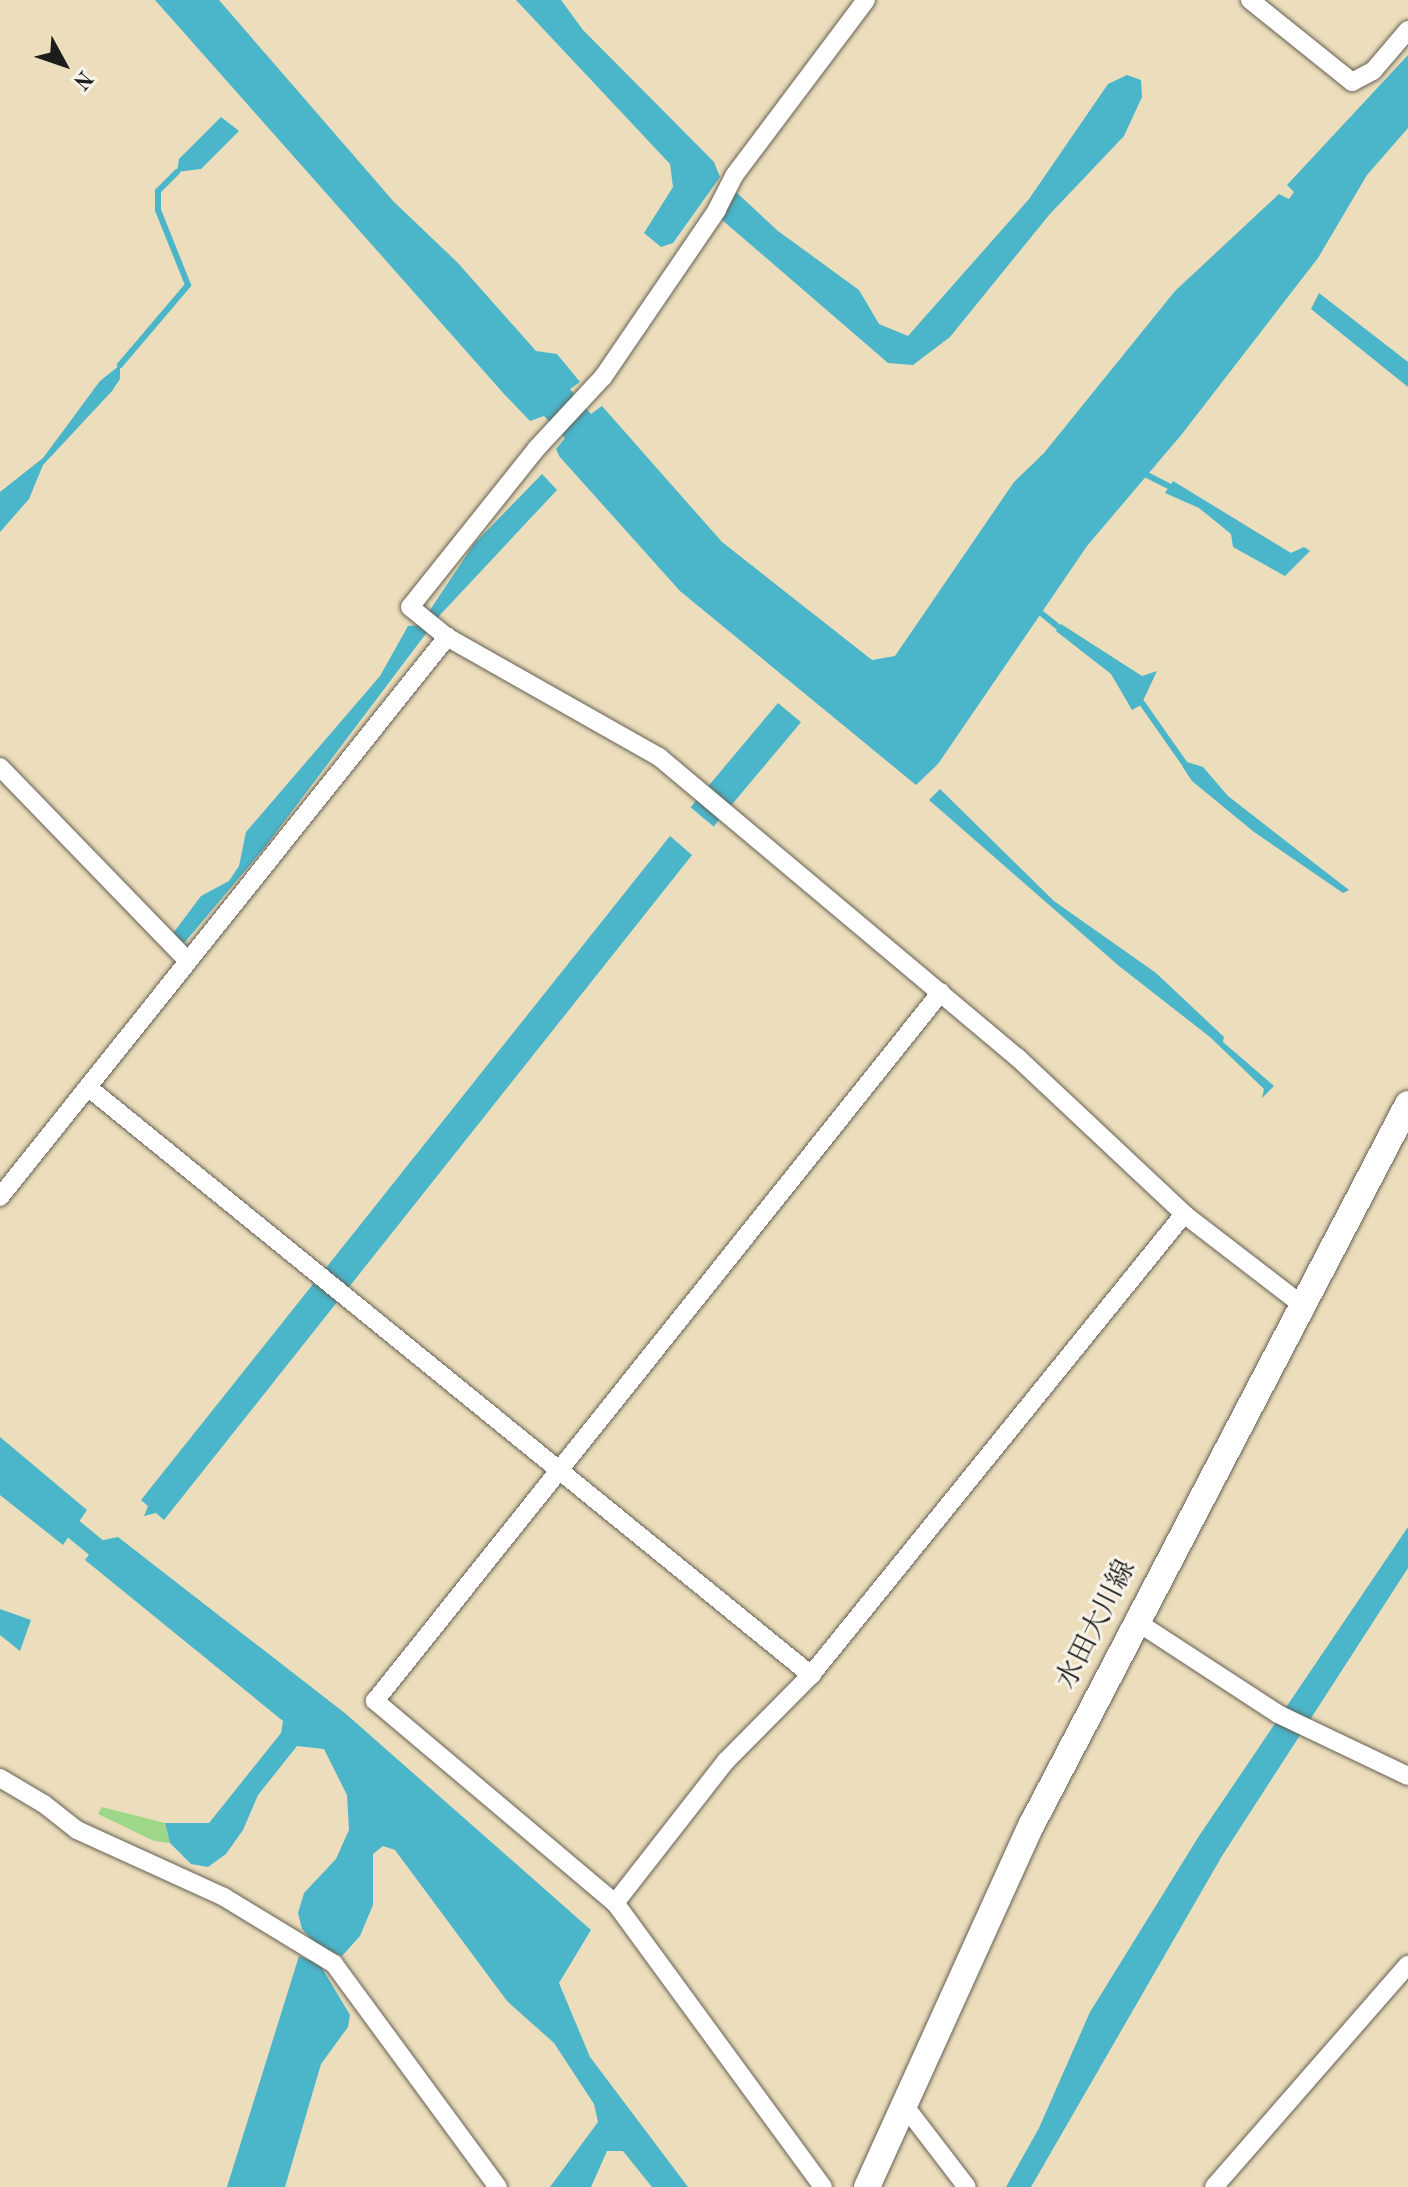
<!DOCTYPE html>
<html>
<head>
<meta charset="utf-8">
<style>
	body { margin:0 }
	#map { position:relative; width:1408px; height:2187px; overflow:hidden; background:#ecdebc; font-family:"Old Standard TT","Noto Serif JP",serif }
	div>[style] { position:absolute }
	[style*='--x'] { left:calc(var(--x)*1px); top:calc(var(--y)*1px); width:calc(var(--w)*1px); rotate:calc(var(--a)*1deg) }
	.green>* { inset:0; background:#9ed78a }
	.water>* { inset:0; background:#4bb5c9; transform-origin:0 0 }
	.stream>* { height:6px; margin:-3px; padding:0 3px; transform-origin:3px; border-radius:3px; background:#4bb5c9 }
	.canal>* { height:20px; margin:-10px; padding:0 10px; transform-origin:10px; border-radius:10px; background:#4bb5c9 }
	.roads { filter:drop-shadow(0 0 2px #656054) drop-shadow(0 0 2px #656054) }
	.minor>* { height:18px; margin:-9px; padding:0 9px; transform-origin:9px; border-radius:9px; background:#fff }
	.secondary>* { height:26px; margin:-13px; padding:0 13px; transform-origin:13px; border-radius:13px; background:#fff }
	span { translate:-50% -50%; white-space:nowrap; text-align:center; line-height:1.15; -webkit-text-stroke:6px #f7f3e8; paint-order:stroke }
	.street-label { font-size:28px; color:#1c1c1c }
	.north { position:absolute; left:24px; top:24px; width:80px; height:80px; -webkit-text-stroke:6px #f7f3e8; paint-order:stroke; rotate:130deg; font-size:22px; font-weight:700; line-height:32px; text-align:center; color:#1c1c1c }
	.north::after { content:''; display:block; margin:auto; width:28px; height:36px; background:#1c1c1c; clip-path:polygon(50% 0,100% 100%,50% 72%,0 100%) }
</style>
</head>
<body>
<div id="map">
	<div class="green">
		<i style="clip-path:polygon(102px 1807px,165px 1823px,170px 1843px,154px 1841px,98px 1814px)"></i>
	</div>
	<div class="water">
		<i style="clip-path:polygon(155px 0,219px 0,394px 202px,457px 262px,536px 351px,557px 354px,580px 382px,570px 389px,591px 414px,602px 406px,722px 542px,872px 660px,895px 656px,1014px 482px,1044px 453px,1175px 291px,1279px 194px,1289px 199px,1294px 192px,1287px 185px,1408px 55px,1408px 128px,1367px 175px,1318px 258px,1182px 434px,1087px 546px,938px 764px,916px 785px,680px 591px,559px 456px,556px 449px,565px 438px,544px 416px,530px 421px,505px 395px)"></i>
		<i style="clip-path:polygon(516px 0,561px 0,583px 30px,714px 162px,720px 177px,673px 243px,661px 247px,644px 233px,673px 187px,670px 164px)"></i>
		<i style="clip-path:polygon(1127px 75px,1141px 80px,1142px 97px,1124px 136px,1049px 215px,950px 337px,913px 365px,888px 363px,721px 219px,736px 192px,778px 231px,859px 290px,879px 324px,908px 336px,1029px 199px,1108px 84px)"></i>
		<i style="clip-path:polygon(221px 117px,239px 131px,201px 169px,177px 172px,179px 159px)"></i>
		<i style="clip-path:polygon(1319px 293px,1408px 362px,1408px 387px,1311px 309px)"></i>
		<i style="clip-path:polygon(120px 365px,120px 379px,112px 391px,43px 465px,29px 499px,0 532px,0 492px,43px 458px,100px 381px)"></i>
		<i style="clip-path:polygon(542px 474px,557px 490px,440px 615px,265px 847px,185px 942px,176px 944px,171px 936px,201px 896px,229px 881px,239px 866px,246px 832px,380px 676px,408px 626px,420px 625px,474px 544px)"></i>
		<i style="clip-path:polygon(1173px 481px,1291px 553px,1304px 547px,1310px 551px,1285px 576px,1233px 547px,1231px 534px,1199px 508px,1165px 493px)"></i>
		<i style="clip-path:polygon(1061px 624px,1142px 676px,1157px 671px,1141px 705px,1132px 710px,1111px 674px,1056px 631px)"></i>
		<i style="left:778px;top:703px;width:30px;height:136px;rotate:40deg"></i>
		<i style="clip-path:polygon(1187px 762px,1203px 767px,1228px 796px,1349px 890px,1343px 893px,1254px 832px,1192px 781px,1182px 766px)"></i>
		<i style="clip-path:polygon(940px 789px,1054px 901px,1156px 973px,1224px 1037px,1223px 1042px,1274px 1086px,1262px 1098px,1264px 1089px,1210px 1037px,1119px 966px,929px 800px)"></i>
		<i style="clip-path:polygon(670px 836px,692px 855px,164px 1520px,156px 1513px,144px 1516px,148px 1506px,141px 1500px)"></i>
		<i style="clip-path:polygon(0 1437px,87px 1510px,63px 1545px,0 1495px)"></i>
		<i style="clip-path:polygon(1408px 1527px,1408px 1568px,1222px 1856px,1031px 2187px,1006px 2187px,1039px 2128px,1090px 2012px,1199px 1836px)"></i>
		<i style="clip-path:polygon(118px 1537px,346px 1714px,591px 1930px,559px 1983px,590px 2057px,688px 2187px,652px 2187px,623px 2151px,607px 2151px,591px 2187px,550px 2187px,598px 2122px,594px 2104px,554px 2043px,507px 2001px,395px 1850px,383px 1846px,373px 1854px,373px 1905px,360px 1936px,342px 1956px,326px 1950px,322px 1968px,350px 2015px,348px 2027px,321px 2064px,285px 2187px,227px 2187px,299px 1956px,309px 1960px,314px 1942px,302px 1929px,298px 1913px,304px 1893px,336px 1859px,349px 1830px,347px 1795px,324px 1749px,297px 1746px,258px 1795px,243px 1830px,226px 1854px,208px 1867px,191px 1864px,170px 1843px,165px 1823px,209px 1823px,281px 1733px,283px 1721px,85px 1560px,99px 1541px)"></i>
		<i style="clip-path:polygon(0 1609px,31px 1620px,20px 1651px,0 1635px)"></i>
	</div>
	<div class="stream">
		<i style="--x:120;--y:365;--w:105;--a:-49.6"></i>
		<i style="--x:188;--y:285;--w:81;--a:-111.8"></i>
		<i style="--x:158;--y:210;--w:19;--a:-90"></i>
		<i style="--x:158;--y:191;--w:27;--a:-45"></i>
		<i style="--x:1147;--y:475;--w:25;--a:27"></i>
		<i style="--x:1041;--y:613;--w:22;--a:39"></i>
		<i style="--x:1142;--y:703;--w:73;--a:55"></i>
	</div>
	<div class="canal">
		<i style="--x:54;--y:1513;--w:80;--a:39.4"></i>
	</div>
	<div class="roads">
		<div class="minor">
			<i style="--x:866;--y:0;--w:220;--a:126.9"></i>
			<i style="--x:734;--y:176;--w:38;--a:117"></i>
			<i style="--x:717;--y:210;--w:202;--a:124.3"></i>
			<i style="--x:603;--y:377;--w:97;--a:132.9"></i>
			<i style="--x:537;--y:448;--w:203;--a:128.6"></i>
			<i style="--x:410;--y:607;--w:48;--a:39"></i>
			<i style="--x:447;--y:637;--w:244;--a:29.5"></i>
			<i style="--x:659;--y:757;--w:467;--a:40"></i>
			<i style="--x:1017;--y:1057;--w:229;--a:43.2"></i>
			<i style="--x:1184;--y:1214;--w:149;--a:37.6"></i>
			<i style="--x:1250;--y:0;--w:131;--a:38.8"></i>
			<i style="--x:1352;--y:82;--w:24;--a:-28"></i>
			<i style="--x:1373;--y:71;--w:54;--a:-49.5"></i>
			<i style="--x:0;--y:767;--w:269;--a:45.9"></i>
			<i style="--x:89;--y:1088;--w:931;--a:39.11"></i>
			<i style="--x:0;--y:1197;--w:717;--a:-51.4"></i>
			<i style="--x:1134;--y:1620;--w:172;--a:33.1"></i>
			<i style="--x:1278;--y:1714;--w:144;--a:25.5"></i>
			<i style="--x:0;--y:1778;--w:51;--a:30.6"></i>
			<i style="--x:44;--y:1804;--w:42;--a:38.2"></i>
			<i style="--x:77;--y:1830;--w:162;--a:24.5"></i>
			<i style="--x:224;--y:1897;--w:129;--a:31.3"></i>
			<i style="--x:334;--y:1964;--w:277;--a:53.7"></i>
			<i style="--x:615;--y:1903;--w:180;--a:-52"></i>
			<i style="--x:726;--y:1761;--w:121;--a:-45.3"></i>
			<i style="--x:811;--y:1675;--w:593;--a:-51.02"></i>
			<i style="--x:904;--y:2105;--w:103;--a:52.5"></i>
			<i style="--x:823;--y:2187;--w:352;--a:-126.2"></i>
			<i style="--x:615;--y:1903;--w:314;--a:-139.9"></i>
			<i style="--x:375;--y:1701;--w:907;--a:-51.4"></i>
			<i style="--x:1214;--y:2187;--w:295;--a:-48.9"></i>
		</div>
		<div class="secondary">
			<i style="--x:867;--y:2187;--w:399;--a:-65.6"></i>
			<i style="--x:1032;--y:1824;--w:812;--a:-62.43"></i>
		</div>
	</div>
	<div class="street-label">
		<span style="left:1097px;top:1625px;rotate:-63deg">水田大川線</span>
	</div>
	<div class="north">N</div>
</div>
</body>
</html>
